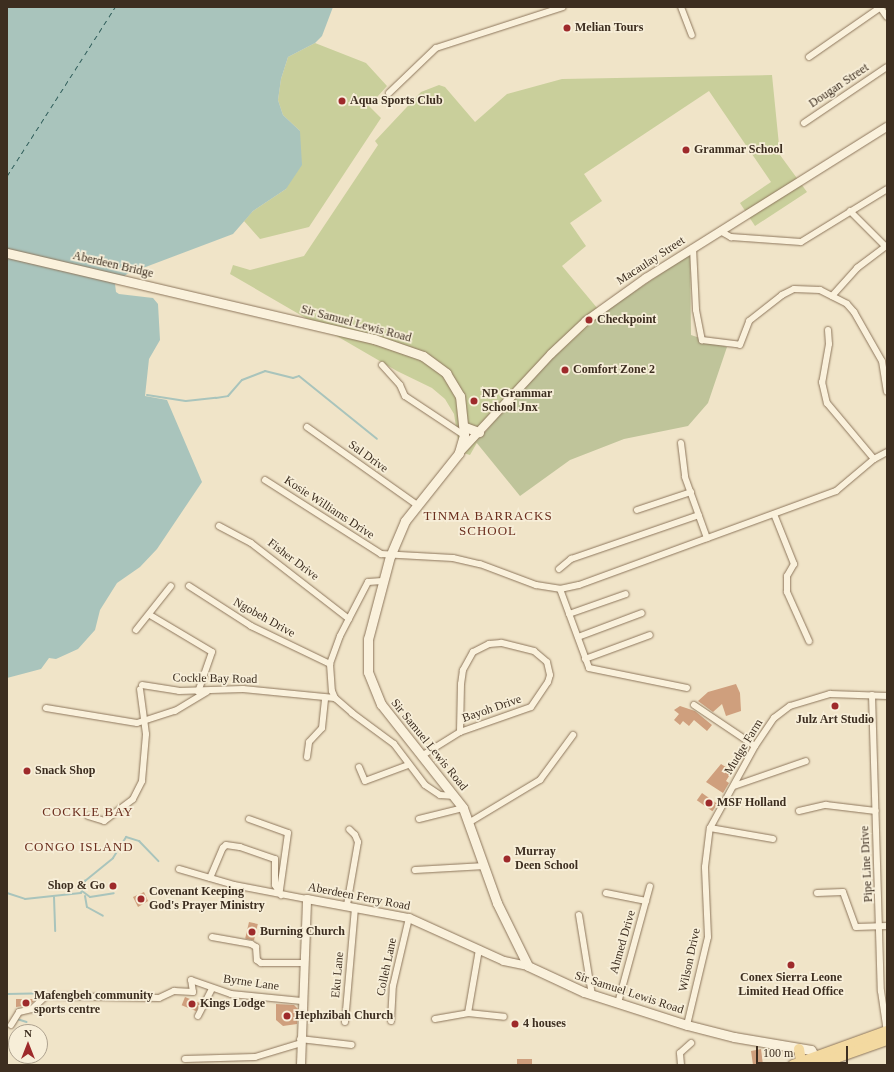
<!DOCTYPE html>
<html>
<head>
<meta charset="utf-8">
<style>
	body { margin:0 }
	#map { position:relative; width:894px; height:1072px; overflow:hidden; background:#f0e4c8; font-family:Georgia,serif }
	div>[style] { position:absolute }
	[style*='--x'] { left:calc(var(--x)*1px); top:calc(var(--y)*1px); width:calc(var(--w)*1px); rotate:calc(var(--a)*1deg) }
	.green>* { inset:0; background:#c9cf9b }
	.cemetery>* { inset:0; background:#bfc49a }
	.water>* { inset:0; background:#a9c4bc }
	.stream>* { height:2px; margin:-1px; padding:0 1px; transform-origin:1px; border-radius:1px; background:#a9c4bc }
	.ferry>* { height:1px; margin-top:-0.5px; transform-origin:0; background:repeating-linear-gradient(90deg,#2f5d5a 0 5px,transparent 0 9px) }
	.building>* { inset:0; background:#cf9f7d; transform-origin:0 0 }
	.roads { filter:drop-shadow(0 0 1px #8d765c) drop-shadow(0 0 1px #8d765c) }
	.minor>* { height:6px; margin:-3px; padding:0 3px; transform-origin:3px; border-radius:3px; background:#faf1dc }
	.tertiary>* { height:8px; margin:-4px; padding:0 4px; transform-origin:4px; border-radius:4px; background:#faf1dc }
	.secondary>* { height:9px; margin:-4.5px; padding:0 4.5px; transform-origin:4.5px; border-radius:4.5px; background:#faf1dc }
	.primary>* { height:10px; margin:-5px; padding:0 5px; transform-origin:5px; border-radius:5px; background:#f3d9a0 }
	.dots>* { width:11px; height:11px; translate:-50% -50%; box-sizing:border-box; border:2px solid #f7eed8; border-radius:50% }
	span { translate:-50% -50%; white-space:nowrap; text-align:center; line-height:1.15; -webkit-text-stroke:3.5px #f7eed8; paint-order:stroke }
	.poi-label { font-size:12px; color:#3d2e20; font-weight:700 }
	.left { translate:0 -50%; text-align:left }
	.right { translate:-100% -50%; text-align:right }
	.street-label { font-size:12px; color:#3d2e20 }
	.neighbourhood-label { font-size:13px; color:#6b2e1e; letter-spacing:1px }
	.frame { position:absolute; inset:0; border:8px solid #3d2e20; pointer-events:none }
	.north { position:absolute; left:8px; top:1024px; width:40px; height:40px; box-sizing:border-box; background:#f7eed8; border:1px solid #ada18e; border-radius:50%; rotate:0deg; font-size:11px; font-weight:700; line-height:16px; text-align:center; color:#3d2e20 }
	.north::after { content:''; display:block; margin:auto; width:14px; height:18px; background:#9e2a2b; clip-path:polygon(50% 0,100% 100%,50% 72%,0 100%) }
	.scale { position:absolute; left:756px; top:1046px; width:92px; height:18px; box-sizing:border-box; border:2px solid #3d2e20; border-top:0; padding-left:5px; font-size:12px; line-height:14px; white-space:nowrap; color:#3d2e20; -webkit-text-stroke:3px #f7eed8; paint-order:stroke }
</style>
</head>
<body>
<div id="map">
	<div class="green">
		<i style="clip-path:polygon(315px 43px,366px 63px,387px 86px,369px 106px,381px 118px,309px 227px,260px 239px,244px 221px,253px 211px,286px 189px,300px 131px,283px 115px,278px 100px,281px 79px,288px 57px)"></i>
		<i style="clip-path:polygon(772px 75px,780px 155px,807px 192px,755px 226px,740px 203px,771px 182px,709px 91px,584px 174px,602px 201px,570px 223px,586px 246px,562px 266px,608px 321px,483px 432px,470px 455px,460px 452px,454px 414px,445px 399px,432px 388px,397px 371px,230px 274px,233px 265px,250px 270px,304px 256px,378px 145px,375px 141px,421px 92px,439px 85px,445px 87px,475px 122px,507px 94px,562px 79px)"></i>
	</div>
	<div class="cemetery">
		<i style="clip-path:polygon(690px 254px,691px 335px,727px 347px,708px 403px,688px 426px,624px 439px,570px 460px,520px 496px,476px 442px,543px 367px,607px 310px)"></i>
	</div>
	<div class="water">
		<i style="clip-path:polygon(7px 7px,333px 7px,322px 36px,315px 43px,288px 57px,281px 79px,278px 100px,283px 115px,300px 131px,302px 165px,286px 189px,253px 211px,233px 234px,127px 274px,115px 284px,116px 292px,119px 294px,153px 298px,158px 304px,160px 340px,149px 359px,145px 396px,167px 400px,202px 482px,157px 549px,140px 567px,117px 583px,100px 610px,95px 630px,78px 649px,56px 659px,49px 658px,41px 669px,7px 678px)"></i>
	</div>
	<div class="stream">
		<i style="--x:147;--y:395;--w:39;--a:9"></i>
		<i style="--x:186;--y:401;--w:30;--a:-6"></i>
		<i style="--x:216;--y:398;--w:12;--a:-9"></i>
		<i style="--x:228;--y:396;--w:21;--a:-49"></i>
		<i style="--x:242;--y:380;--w:25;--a:-21"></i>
		<i style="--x:265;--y:371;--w:29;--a:14"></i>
		<i style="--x:293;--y:378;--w:6;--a:-18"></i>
		<i style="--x:299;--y:376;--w:100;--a:38.9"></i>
		<i style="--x:82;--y:891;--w:10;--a:37"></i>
		<i style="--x:90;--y:897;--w:24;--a:-9"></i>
		<i style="--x:7;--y:893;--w:19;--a:18"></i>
		<i style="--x:25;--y:899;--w:56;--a:-6.1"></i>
		<i style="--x:81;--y:893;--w:13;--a:-72"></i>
		<i style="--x:85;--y:881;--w:36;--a:-39"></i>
		<i style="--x:113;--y:858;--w:25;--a:-58"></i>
		<i style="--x:126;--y:837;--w:14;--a:17"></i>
		<i style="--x:139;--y:841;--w:28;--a:46"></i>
		<i style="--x:85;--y:896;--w:11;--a:80"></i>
		<i style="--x:87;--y:907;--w:18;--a:29"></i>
		<i style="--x:54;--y:897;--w:34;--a:88"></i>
		<i style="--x:7;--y:994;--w:51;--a:-1.1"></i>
		<i style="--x:17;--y:1019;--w:10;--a:17"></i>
	</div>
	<div class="ferry">
		<i style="--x:7;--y:176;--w:201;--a:-57.4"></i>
	</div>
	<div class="building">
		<i style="clip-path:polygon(736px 684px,740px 693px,741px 711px,726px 716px,722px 704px,713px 712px,698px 701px,708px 692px)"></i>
		<i style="clip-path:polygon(680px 706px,695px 711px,712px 725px,707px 731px,694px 720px,689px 726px,683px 721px,680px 725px,674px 720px,679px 714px,674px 710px)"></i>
		<i style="clip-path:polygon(721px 764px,732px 771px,726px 781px,729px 783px,723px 793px,706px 782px)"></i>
		<i style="left:702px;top:793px;width:19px;height:9px;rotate:35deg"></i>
		<i style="clip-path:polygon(144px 892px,148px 901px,138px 907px,133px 897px)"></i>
		<i style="left:249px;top:922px;width:9px;height:17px;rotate:13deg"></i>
		<i style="left:185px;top:997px;width:16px;height:9px;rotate:22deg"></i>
		<i style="clip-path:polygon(16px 999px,35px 999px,35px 1000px,30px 1005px,16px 1007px)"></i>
		<i style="clip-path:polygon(276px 1004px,294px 1005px,298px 1009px,297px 1024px,283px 1026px,276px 1020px)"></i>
		<i style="clip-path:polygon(761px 1049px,763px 1065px,753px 1065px,751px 1051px)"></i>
		<i style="left:517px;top:1059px;width:15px;height:6px"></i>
	</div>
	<div class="roads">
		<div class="minor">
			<i style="--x:681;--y:7;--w:30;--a:69"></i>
			<i style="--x:880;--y:7;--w:12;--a:55"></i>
			<i style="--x:809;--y:57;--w:88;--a:-34.8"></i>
			<i style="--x:389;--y:93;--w:65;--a:-43.8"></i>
			<i style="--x:436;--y:48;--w:133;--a:-17.9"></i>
			<i style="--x:804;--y:123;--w:100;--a:-34"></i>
			<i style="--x:850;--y:211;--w:49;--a:45"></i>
			<i style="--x:720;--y:231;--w:13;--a:29"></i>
			<i style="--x:731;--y:237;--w:70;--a:4.1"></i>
			<i style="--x:801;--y:242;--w:101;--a:-31.6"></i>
			<i style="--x:693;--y:248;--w:62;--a:87.2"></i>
			<i style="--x:696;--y:310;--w:31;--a:79"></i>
			<i style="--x:702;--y:340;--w:38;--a:7"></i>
			<i style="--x:740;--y:345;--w:26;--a:-69"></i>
			<i style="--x:749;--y:321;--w:42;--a:-38.2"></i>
			<i style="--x:782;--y:295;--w:13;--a:-27"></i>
			<i style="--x:794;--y:289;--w:26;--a:2"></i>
			<i style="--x:820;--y:290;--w:30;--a:27"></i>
			<i style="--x:847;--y:304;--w:11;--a:49"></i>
			<i style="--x:854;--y:312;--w:56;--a:60.3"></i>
			<i style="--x:882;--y:361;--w:31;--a:81"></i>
			<i style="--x:832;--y:296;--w:38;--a:-48"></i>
			<i style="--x:857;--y:268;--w:38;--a:-37"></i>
			<i style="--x:828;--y:330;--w:14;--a:86"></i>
			<i style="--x:829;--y:344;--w:39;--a:100"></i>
			<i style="--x:822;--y:382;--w:22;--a:77"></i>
			<i style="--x:827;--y:403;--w:73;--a:50"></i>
			<i style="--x:382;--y:365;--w:27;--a:48"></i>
			<i style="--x:400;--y:385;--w:12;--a:66"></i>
			<i style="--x:405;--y:396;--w:71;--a:33.5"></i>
			<i style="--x:307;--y:427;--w:135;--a:35.3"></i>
			<i style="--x:681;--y:443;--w:34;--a:83"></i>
			<i style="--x:685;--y:477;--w:65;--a:70.2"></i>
			<i style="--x:265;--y:480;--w:138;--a:32.5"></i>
			<i style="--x:381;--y:554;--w:72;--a:3.2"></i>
			<i style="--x:453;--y:558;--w:28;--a:13"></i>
			<i style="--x:480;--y:564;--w:60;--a:20.6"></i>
			<i style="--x:536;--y:585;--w:24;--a:9"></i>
			<i style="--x:560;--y:589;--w:19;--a:-12"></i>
			<i style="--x:579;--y:585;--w:274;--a:-20.1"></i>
			<i style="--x:836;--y:491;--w:50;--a:-40.1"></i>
			<i style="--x:874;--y:459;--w:15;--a:-28"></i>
			<i style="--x:637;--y:510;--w:57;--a:-18.4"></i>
			<i style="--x:774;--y:514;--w:54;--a:68.2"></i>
			<i style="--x:794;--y:564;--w:14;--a:120"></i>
			<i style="--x:787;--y:576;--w:16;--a:90"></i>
			<i style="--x:787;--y:592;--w:54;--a:65.8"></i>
			<i style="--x:219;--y:526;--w:36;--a:28"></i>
			<i style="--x:251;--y:543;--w:124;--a:37.8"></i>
			<i style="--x:559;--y:569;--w:16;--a:-40"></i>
			<i style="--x:571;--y:559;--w:135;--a:-19"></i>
			<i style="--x:382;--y:581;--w:14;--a:176"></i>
			<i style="--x:368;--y:582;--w:61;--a:117.4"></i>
			<i style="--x:340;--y:636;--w:30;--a:110"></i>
			<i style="--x:330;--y:664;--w:27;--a:86"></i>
			<i style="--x:332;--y:691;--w:8;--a:67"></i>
			<i style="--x:335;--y:698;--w:23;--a:41"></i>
			<i style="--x:352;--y:713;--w:52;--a:36.4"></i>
			<i style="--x:394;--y:744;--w:51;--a:52.9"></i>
			<i style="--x:425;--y:785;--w:18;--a:34"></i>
			<i style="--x:440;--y:795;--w:15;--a:4"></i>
			<i style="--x:189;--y:586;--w:74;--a:32.8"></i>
			<i style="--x:251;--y:626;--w:88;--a:25.7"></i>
			<i style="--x:560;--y:589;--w:84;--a:69.8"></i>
			<i style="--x:589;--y:668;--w:100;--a:11.5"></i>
			<i style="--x:569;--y:614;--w:60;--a:-19.3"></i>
			<i style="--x:150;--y:615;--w:72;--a:30.8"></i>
			<i style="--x:212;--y:652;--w:42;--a:109.3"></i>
			<i style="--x:136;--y:630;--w:56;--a:-51.5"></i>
			<i style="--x:578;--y:637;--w:68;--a:-20.6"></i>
			<i style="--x:585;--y:659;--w:69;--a:-20.3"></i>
			<i style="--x:142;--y:685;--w:37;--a:9"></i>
			<i style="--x:179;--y:691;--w:64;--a:-1.8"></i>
			<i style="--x:243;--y:689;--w:92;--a:5.6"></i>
			<i style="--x:872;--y:695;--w:296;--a:88.3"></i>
			<i style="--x:881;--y:991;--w:41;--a:81.7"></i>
			<i style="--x:694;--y:705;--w:73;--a:33.9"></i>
			<i style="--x:46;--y:708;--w:92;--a:9.4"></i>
			<i style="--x:137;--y:723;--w:40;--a:-18"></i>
			<i style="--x:175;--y:711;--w:37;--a:-31"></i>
			<i style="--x:423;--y:755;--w:44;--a:-31.9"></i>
			<i style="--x:460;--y:732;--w:75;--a:-19.4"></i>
			<i style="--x:531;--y:707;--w:30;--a:-56"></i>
			<i style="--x:548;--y:682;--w:7;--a:-74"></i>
			<i style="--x:550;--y:675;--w:13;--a:-103"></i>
			<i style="--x:547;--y:662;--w:17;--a:-140"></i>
			<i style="--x:534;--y:651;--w:34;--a:-166"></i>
			<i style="--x:501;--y:643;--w:12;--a:175"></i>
			<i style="--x:489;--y:644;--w:18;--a:153"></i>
			<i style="--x:473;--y:652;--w:21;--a:119"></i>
			<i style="--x:463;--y:670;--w:14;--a:98"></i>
			<i style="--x:461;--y:684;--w:48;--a:91.2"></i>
			<i style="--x:307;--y:757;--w:15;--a:-82"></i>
			<i style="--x:309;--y:742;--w:19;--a:-47"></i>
			<i style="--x:322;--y:728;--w:30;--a:-84"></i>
			<i style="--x:359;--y:767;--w:15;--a:67"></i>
			<i style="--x:365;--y:781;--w:46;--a:-20.4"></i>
			<i style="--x:734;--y:786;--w:76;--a:-19.1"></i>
			<i style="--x:799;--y:811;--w:28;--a:-13"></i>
			<i style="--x:826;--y:805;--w:50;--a:6.8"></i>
			<i style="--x:88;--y:816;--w:17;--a:17"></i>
			<i style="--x:104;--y:821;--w:36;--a:-37"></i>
			<i style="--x:133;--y:799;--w:20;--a:-63"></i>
			<i style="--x:142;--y:781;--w:47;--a:-85.1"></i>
			<i style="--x:146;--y:734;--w:45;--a:-97.6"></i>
			<i style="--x:249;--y:819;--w:41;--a:19.7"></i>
			<i style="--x:288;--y:833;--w:58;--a:98"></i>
			<i style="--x:419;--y:819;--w:45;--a:-14"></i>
			<i style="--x:470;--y:822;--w:82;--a:-31"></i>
			<i style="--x:540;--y:780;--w:56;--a:-53.7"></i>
			<i style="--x:710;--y:828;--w:64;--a:9.9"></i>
			<i style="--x:179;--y:869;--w:57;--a:16.2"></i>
			<i style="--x:234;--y:885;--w:74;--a:10.9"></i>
			<i style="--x:415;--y:870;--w:70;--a:-3.3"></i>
			<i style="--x:210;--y:878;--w:33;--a:-67"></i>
			<i style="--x:223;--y:848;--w:4;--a:-45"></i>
			<i style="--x:226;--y:845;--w:14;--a:8"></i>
			<i style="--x:240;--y:847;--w:37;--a:19"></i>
			<i style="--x:275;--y:859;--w:26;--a:90"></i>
			<i style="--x:275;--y:885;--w:12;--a:59"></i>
			<i style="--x:606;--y:893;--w:41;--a:11.3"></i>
			<i style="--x:817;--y:893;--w:26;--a:-2"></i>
			<i style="--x:843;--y:892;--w:37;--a:70"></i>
			<i style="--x:856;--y:927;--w:31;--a:-2"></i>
			<i style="--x:347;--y:905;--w:64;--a:-80.1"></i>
			<i style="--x:358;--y:842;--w:8;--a:-113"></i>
			<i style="--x:355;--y:835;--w:8;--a:-135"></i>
			<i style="--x:579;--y:915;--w:81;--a:80.8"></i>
			<i style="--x:212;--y:937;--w:40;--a:10"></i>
			<i style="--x:251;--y:944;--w:6;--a:31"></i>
			<i style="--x:256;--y:947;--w:13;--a:86"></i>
			<i style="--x:257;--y:960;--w:5;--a:37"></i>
			<i style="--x:261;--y:963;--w:42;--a:0"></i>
			<i style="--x:618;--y:1003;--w:121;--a:-74.7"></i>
			<i style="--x:468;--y:1013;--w:65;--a:-80.2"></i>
			<i style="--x:198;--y:1016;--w:30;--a:-63"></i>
			<i style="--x:435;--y:1019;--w:34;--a:-10"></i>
			<i style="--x:468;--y:1013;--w:36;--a:6"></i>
			<i style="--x:391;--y:1021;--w:35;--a:-87"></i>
			<i style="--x:393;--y:986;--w:70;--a:-76.8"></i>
			<i style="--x:345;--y:1022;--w:115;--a:-85"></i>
			<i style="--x:11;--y:1025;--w:15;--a:-58"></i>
			<i style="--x:19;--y:1012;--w:13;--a:-13"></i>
			<i style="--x:32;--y:1009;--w:19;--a:-43"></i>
			<i style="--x:46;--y:996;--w:113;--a:1"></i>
			<i style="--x:159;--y:998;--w:17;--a:-25"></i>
			<i style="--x:174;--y:991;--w:19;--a:3"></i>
			<i style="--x:193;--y:992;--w:12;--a:-99"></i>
			<i style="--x:191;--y:980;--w:42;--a:19.3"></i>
			<i style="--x:231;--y:994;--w:71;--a:5.6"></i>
			<i style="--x:687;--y:1025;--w:90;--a:-76.6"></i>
			<i style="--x:708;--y:937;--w:70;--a:-92.5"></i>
			<i style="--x:705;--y:867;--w:39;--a:-83"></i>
			<i style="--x:710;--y:828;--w:94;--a:-61.2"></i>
			<i style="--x:755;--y:746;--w:34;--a:-56"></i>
			<i style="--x:774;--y:718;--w:20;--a:-37"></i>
			<i style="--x:790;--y:706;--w:42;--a:-16.7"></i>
			<i style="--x:830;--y:694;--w:57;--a:2"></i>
			<i style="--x:300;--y:1039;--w:52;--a:6.6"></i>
			<i style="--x:185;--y:1059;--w:70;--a:-1.6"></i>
			<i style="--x:255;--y:1057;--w:48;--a:-16.9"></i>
			<i style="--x:681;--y:1065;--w:12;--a:-95"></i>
			<i style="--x:680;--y:1053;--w:15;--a:-42"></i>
		</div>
		<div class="tertiary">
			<i style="--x:459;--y:453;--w:135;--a:-47.1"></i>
			<i style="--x:551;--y:354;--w:48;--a:-43.3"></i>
			<i style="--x:586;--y:321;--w:74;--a:-35.6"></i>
			<i style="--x:646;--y:278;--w:284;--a:-32.1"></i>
			<i style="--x:301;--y:1065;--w:166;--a:-87.9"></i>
			<i style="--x:307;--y:899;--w:104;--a:10.6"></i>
			<i style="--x:409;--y:918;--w:104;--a:24.4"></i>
			<i style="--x:504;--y:961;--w:25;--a:12"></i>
		</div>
		<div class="secondary">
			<i style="--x:7;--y:253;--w:377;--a:13.2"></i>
			<i style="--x:374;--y:339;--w:52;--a:19.1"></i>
			<i style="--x:423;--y:356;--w:29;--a:36"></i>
			<i style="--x:446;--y:373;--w:27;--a:59"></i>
			<i style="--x:460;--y:396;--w:39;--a:84"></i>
			<i style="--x:464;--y:435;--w:19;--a:106"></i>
			<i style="--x:459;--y:453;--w:87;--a:128.5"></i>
			<i style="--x:405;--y:521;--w:38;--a:113"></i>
			<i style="--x:390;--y:556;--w:86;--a:104.8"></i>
			<i style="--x:368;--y:639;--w:33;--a:90"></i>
			<i style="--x:368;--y:672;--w:35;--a:68"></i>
			<i style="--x:381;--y:704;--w:132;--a:51.7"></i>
			<i style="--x:463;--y:808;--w:101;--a:70.3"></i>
			<i style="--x:497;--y:903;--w:70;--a:63.8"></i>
			<i style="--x:528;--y:966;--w:62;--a:24.9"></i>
			<i style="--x:584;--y:992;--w:108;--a:17.8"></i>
			<i style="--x:687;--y:1025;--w:49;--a:14.3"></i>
			<i style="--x:734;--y:1037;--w:78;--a:9.6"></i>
			<i style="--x:811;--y:1050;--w:14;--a:60"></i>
			<i style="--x:465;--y:427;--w:15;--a:20"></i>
		</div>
		<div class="primary">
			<i style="--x:799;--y:1049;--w:13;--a:81"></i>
			<i style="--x:793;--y:1065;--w:100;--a:-19.9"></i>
			<i style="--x:816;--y:1065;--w:75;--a:-19.4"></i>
		</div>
	</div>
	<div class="dots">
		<i style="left:567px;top:28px;background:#9e2a2b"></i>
		<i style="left:342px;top:101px;background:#9e2a2b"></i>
		<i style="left:686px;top:150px;background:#9e2a2b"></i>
		<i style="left:589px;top:320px;background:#9e2a2b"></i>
		<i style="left:565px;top:370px;background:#9e2a2b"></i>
		<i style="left:474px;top:401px;background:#9e2a2b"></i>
		<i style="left:835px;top:706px;background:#9e2a2b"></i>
		<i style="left:27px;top:771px;background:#9e2a2b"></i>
		<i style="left:709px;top:803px;background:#9e2a2b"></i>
		<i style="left:507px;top:859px;background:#9e2a2b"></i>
		<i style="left:113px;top:886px;background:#9e2a2b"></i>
		<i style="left:141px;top:899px;background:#9e2a2b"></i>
		<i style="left:252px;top:932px;background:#9e2a2b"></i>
		<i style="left:791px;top:965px;background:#9e2a2b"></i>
		<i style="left:26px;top:1003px;background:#9e2a2b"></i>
		<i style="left:192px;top:1004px;background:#9e2a2b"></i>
		<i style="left:287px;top:1016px;background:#9e2a2b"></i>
		<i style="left:515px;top:1024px;background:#9e2a2b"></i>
	</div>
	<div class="poi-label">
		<span class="left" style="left:575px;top:28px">Melian Tours</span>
		<span class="left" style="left:350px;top:101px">Aqua Sports Club</span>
		<span class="left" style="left:694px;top:150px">Grammar School</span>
		<span class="left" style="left:597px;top:320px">Checkpoint</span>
		<span class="left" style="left:573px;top:370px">Comfort Zone 2</span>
		<span class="left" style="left:482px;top:401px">NP Grammar<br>School Jnx</span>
		<span style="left:835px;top:720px">Julz Art Studio</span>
		<span class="left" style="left:35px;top:771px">Snack Shop</span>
		<span class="left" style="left:717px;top:803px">MSF Holland</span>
		<span class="left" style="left:515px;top:859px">Murray<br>Deen School</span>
		<span class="right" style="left:105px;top:886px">Shop &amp; Go</span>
		<span class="left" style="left:149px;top:899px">Covenant Keeping<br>God's Prayer Ministry</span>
		<span class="left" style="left:260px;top:932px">Burning Church</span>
		<span style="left:791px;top:985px">Conex Sierra Leone<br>Limited Head Office</span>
		<span class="left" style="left:34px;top:1003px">Mafengbeh community<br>sports centre</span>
		<span class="left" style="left:200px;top:1004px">Kings Lodge</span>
		<span class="left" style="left:295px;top:1016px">Hephzibah Church</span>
		<span class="left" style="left:523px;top:1024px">4 houses</span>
	</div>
	<div class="street-label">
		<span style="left:839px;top:86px;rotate:-34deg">Dougan Street</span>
		<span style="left:651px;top:261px;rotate:-33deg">Macaulay Street</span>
		<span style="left:113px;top:265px;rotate:13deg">Aberdeen Bridge</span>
		<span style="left:356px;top:324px;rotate:15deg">Sir Samuel Lewis Road</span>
		<span style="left:368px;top:457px;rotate:36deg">Sal Drive</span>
		<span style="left:329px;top:508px;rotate:33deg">Kosie Williams Drive</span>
		<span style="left:293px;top:560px;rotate:37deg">Fisher Drive</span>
		<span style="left:264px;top:618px;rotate:29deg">Ngobeh Drive</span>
		<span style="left:215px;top:679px;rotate:1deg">Cockle Bay Road</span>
		<span style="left:492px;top:709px;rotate:-19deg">Bayoh Drive</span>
		<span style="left:429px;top:745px;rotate:51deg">Sir Samuel Lewis Road</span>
		<span style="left:744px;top:747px;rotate:-59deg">Mudge Farm</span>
		<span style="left:867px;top:864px;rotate:-93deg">Pipe Line Drive</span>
		<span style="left:359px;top:897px;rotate:11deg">Aberdeen Ferry Road</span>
		<span style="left:623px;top:942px;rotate:-74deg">Ahmed Drive</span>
		<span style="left:690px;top:960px;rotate:-78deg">Wilson Drive</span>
		<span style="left:387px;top:967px;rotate:-78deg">Colleh Lane</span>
		<span style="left:338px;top:975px;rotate:-85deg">Eku Lane</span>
		<span style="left:251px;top:983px;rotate:8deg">Byrne Lane</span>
		<span style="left:629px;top:993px;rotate:18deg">Sir Samuel Lewis Road</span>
	</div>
	<div class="neighbourhood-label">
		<span style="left:488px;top:524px">TINMA BARRACKS<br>SCHOOL</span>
		<span style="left:88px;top:812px">COCKLE BAY</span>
		<span style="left:79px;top:847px">CONGO ISLAND</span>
	</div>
	<div class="frame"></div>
	<div class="north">N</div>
	<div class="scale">100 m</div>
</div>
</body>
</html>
